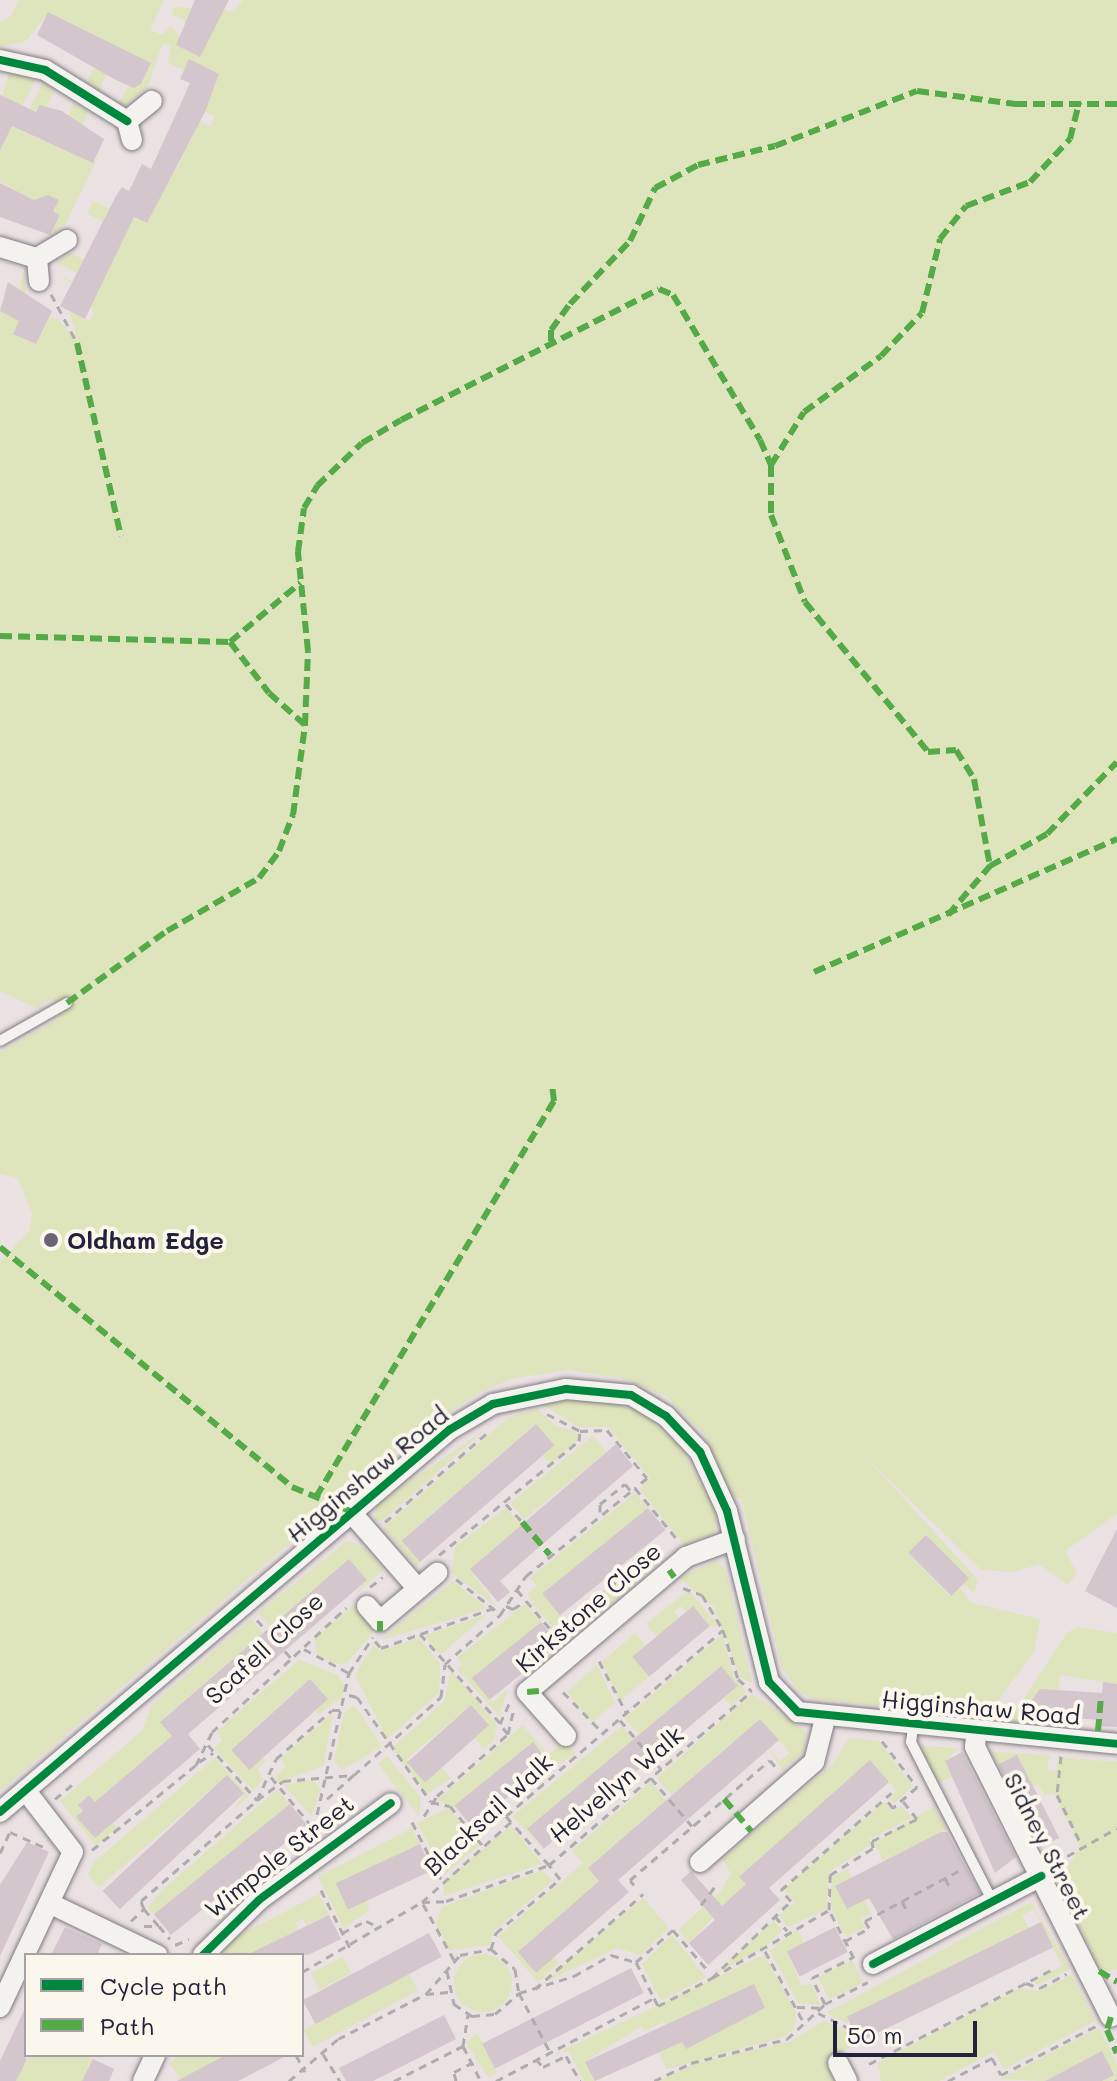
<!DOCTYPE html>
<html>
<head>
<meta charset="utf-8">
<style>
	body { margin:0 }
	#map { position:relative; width:1117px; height:2081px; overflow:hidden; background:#eae1e2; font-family:Mali,sans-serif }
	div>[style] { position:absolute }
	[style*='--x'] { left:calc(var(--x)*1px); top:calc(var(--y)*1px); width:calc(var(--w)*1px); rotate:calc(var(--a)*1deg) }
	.green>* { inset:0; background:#dee4bb; transform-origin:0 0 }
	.round { border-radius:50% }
	.building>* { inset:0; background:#d3c6cd; transform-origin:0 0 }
	.path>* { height:3px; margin-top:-1.5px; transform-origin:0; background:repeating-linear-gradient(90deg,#aeacad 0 8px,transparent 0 14px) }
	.roads { filter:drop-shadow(0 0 2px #807c82) drop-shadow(0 0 2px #807c82) }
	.service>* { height:10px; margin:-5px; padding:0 5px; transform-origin:5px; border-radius:5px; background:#f4f2ef }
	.minor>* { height:20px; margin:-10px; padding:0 10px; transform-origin:10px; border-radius:10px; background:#f4f2ef }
	.quiet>* { height:6px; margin-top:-3px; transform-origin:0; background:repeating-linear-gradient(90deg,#53aa46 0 12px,transparent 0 18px) }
	.cycleway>* { height:8px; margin:-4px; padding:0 4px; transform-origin:4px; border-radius:4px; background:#00873e }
	.dots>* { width:22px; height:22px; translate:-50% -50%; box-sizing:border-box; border:4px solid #fbf7ec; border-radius:50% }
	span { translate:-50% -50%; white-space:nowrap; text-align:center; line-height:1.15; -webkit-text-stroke:8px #fbf7ec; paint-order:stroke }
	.poi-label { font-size:24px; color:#22223b; font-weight:700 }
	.left { translate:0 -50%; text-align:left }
	.street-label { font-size:24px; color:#22223b }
	.legend { position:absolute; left:24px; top:1953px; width:280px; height:104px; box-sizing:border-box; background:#fbf7ec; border:2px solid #a4a2a5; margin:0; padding:10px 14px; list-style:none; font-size:24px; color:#22223b }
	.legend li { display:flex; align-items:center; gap:16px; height:40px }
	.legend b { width:40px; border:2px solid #a4a2a5 }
	.scale { position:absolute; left:833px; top:2021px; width:144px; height:36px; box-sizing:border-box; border:4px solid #22223b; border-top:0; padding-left:10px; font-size:24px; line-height:28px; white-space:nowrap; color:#22223b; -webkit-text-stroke:6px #fbf7ec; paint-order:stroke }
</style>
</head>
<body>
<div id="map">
	<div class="green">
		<i style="clip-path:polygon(19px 0,164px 0,150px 30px,162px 35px,171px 26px,181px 37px,193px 24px,172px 15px,174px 7px,234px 11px,243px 0,1117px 0,1117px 1514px,1065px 1551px,1077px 1573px,1068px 1585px,1039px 1564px,1015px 1572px,981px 1570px,864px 1455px,978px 1580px,974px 1593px,963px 1584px,968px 1578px,926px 1535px,908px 1553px,950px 1596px,959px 1587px,972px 1603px,1040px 1619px,1034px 1652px,986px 1717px,814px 1699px,799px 1692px,782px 1668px,741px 1497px,734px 1499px,704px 1434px,666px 1396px,621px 1378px,568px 1370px,515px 1378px,482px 1391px,424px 1428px,0 1791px,0 1262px,30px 1230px,32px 1213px,18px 1178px,0 1174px,0 1052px,59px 1019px,53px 998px,36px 1008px,0 991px,0 311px,12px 317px,25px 267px,26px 307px,14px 334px,36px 344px,49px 318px,57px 318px,71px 334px,76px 333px,69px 311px,90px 321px,94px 312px,79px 288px,53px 271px,73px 282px,106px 272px,83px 261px,77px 273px,57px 263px,70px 253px,89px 262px,103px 222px,88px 214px,93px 201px,147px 223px,157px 164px,175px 172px,185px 153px,172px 147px,175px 141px,188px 147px,197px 128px,177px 117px,180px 112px,210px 127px,215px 117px,203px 111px,208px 101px,186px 90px,190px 83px,203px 90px,219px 74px,190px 60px,184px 70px,168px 63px,171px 46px,163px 43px,147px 88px,124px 106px,119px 103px,129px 85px,141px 83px,151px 64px,114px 79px,127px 51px,109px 42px,100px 63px,106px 75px,99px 90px,87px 82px,102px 52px,100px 37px,49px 12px,26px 41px,0 47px,0 22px,11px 16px)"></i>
		<i style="clip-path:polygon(9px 73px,36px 79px,22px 106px,1px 100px)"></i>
		<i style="clip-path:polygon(43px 82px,55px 90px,46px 108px,32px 110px,22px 131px,40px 140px,51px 120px,73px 126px,76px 119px,68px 115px,74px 103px,88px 112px,79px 131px,93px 162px,100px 153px,65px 225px,50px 236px,60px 215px,53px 211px,57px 199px,43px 197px,31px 221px,0 207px,10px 186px,0 182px,0 134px,16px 117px,24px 120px)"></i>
		<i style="clip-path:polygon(590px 1399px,637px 1409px,680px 1446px,717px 1513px,714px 1534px,684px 1545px,640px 1489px,650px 1478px,608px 1427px,578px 1427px,540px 1403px)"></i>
		<i style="clip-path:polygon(537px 1409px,556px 1426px,576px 1432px,578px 1440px,550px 1464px,542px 1455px,553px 1445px,535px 1424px,466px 1484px,470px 1489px,464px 1495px,459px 1490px,402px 1540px,420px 1562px,417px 1566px,383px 1528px,509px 1417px)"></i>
		<i style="clip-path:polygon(487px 1428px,382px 1521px,375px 1521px,376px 1505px)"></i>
		<i style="left:593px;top:1436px;width:21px;height:106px;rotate:51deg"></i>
		<i style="clip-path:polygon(635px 1493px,648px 1508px,545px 1595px,565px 1620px,555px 1629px,532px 1603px,528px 1594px,537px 1586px,530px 1578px)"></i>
		<i style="clip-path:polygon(506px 1508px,521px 1525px,470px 1569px,496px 1606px,452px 1573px,455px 1547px)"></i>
		<i style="clip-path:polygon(347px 1541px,363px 1547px,383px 1570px,356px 1594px,366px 1580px,271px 1627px,258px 1613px)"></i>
		<i style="clip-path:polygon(655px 1552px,659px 1556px,635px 1583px,594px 1618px,587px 1610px)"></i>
		<i style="clip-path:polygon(716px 1560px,726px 1571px,752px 1683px,740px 1677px,714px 1607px,679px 1578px)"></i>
		<i style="clip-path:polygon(453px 1581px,487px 1608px,381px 1640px)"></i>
		<i style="clip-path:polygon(689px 1590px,719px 1627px,710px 1626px,693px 1606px,686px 1612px,681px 1606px,674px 1612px,679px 1618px,657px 1637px,646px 1624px)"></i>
		<i style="clip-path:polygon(354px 1604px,375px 1630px,347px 1663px,336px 1664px,316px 1654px,315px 1639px)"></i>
		<i style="clip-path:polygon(525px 1604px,541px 1622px,475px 1681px,493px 1702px,508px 1689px,499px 1716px,457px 1669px,462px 1664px,457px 1658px)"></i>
		<i style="clip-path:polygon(487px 1614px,440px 1655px,425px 1636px)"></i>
		<i style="clip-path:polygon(251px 1619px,263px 1633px,160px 1721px,176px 1741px,166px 1741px,95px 1802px,89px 1795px,78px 1804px,83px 1811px,77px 1817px,95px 1838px,112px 1823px,117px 1828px,96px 1846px,60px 1801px,143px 1730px,151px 1706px)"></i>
		<i style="clip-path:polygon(1078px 1627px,1117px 1633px,1117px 1684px,1060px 1675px,1058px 1690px,1042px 1702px,1034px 1697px,1016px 1722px,1009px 1721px,1067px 1633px)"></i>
		<i style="clip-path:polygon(635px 1633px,646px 1646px,633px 1657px,649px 1676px,620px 1701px,602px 1662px)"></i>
		<i style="clip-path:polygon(722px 1635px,735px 1679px,746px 1692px,731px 1706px,724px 1698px,738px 1686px,720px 1666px,640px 1735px,625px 1718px)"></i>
		<i style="clip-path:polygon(419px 1638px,440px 1663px,439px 1693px,387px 1739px,355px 1675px,374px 1645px,381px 1651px)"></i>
		<i style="clip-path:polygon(299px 1660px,338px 1675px,345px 1687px,342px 1697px,319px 1714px,315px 1711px,328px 1699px,310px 1679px,231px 1749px,249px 1770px,262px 1757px,266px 1761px,257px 1769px,263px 1779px,253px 1791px,214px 1748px,223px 1740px,216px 1732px)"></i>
		<i style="clip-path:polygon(597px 1665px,615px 1703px,592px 1722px,567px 1692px)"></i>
		<i style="clip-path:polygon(451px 1671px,496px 1723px,495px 1739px,484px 1749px,474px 1737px,488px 1724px,471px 1705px,406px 1760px,440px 1766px,451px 1778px,427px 1794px,392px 1748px,444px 1702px)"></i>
		<i style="clip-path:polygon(752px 1694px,806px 1732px,804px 1751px,782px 1770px,769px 1748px,780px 1761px,790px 1753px,760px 1719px,672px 1795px,657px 1778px)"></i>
		<i style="clip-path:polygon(354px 1705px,382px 1746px,342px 1770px,334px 1762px,344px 1713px)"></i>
		<i style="clip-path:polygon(333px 1713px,323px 1766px,279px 1782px,275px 1777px,286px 1766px,280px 1759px)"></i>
		<i style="clip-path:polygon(523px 1725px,548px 1755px,564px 1741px,575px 1754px,557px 1765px,533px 1743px,457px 1808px,437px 1800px)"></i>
		<i style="clip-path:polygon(622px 1726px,634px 1740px,529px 1829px,540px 1847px,513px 1816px)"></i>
		<i style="clip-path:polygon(849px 1738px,879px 1741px,913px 1787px,894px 1803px,889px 1797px,896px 1790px,870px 1761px,740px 1877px,756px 1896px,741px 1888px,689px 1943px,678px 1930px,720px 1892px,731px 1874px,723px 1859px,832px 1765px)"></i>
		<i style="clip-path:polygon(920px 1746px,959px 1748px,945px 1761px,953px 1776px,938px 1783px)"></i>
		<i style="clip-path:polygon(992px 1752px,1050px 1755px,1047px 1770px,1056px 1772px,1058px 1757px,1117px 1762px,1117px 1969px,1102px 1972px,1058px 1883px,1080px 1848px,1054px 1792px,1045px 1796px,1038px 1784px,1033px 1787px,1017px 1756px,999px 1765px)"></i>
		<i style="clip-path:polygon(387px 1756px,421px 1798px,419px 1816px,378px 1764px)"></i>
		<i style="clip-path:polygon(215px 1758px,249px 1796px,234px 1810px,244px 1793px,227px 1775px,99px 1887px,88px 1875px,94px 1862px)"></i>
		<i style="clip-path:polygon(312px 1780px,321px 1788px,311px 1816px,284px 1785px)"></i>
		<i style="clip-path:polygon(651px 1782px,666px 1800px,588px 1868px,603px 1886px,594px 1885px,518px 1952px,536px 1972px,553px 1957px,559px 1963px,538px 1982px,498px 1936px,583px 1863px,572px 1851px)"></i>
		<i style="clip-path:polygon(277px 1790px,290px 1804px,158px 1919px,148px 1908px,159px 1893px)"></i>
		<i style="clip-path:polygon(884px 1802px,893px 1812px,901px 1806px,912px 1818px,869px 1839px,871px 1845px,829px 1872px,826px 1909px,788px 1927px,779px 1916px,795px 1902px,784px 1889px)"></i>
		<i style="clip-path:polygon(934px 1806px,946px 1830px,883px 1861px,874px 1843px)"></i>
		<i style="clip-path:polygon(448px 1808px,480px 1844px,445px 1874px,417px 1823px)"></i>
		<i style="clip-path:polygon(511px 1826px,542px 1864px,443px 1896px,445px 1881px)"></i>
		<i style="clip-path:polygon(412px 1828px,420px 1844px,400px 1853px,366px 1902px,370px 1910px,344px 1928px,318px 1877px)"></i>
		<i style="clip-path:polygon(847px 1869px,852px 1877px,835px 1886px,847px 1909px,864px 1900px,871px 1913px,861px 1919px,865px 1927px,846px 1937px,830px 1906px,832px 1878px)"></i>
		<i style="clip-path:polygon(543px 1870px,552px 1881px,494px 1931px,489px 1945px,450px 1950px,436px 1924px,442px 1907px)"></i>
		<i style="clip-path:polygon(319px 1894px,329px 1915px,307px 1925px,303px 1919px,296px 1922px,298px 1930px,248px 1955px,221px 1955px,226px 1942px)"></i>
		<i style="clip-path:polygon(643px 1898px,669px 1928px,641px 1955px,617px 1948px,543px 1983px)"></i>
		<i style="clip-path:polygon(1031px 1902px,1070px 1969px,1038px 1985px,1033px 1981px,1062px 1966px,1034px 1909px,1022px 1915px,1029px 1928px,847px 2023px,826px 2013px)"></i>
		<i style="clip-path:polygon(774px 1921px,782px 1930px,764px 1948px,715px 1974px)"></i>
		<i style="clip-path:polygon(797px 1929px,804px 1943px,787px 1952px,802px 1986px,812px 1984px,820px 2005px,798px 2003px,770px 1951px)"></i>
		<i style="clip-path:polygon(672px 1935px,706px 1977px,661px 2001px,642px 1964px)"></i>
		<i class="round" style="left:454px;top:1954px;width:58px;height:58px"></i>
		<i style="clip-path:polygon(evenodd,764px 1955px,796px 2012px,795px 2028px,784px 2037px,667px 2069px,659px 2053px,675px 2045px,664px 2022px,644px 2031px,642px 2026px,586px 2061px,595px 2081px,584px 2081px,569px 2051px,557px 2053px,764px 1955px,753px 1984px,765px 2008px,686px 2048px,674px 2024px,753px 1984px)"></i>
		<i style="left:343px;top:1957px;width:18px;height:36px;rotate:63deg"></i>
		<i style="left:852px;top:1960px;width:25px;height:38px;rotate:63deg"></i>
		<i style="left:409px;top:1974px;width:19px;height:119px;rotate:62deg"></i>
		<i style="clip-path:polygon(1072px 1975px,1095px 2021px,1004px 2069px,994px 2052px,939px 2081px,881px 2081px,878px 2063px,1018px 1989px,1040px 1991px)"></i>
		<i style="clip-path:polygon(824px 2021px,846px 2030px,855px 2045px,826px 2060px,836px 2081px,659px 2081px,692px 2065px,791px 2041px)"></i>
		<i style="clip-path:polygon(1099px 2028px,1117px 2065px,1117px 2077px,1109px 2081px,1102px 2081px,1114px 2075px,1102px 2051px,1045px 2081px,1000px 2079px)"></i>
		<i style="clip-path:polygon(477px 2033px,497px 2073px,488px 2077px,466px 2043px)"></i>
		<i style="clip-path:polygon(29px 2055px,87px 2055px,93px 2059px,82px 2081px,16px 2081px)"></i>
		<i style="clip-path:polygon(181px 2055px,227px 2055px,183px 2081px,169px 2063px)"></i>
	</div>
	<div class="building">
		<i style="clip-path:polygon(195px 0,229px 0,200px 57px,176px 45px)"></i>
		<i style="clip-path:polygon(48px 12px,151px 63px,141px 84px,134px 88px,114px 79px,37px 35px)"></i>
		<i style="clip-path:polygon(189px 59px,219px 74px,205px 112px,147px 223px,134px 217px,85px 319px,60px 306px,116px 196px,122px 187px,129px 191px,142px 164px,151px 169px,190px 83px,180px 79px)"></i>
		<i style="clip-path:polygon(0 95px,36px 112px,39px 105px,62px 111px,104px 139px,93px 163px,12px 126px,0 150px)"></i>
		<i style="clip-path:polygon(0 183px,34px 200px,48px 195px,59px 200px,53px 211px,60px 215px,50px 235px,0 217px)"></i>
		<i style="clip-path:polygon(8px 282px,52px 311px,36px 344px,13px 334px,19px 321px,0 311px)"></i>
		<i style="left:536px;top:1424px;width:28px;height:178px;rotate:49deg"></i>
		<i style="clip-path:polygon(616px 1444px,633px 1466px,500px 1581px,510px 1592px,498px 1602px,470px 1569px)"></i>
		<i style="left:648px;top:1508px;width:28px;height:136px;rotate:51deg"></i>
		<i style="clip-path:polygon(1117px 1529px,1117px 1608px,1085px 1591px)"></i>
		<i style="left:926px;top:1535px;width:61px;height:25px;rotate:45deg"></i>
		<i style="clip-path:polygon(349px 1559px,367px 1580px,188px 1734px,200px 1749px,95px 1838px,76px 1817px,83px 1811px,78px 1805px,89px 1795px,95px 1802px,172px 1736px,160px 1722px)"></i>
		<i style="left:693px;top:1606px;width:26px;height:79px;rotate:50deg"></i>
		<i style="left:541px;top:1622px;width:28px;height:89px;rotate:51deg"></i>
		<i style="left:721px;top:1666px;width:26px;height:253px;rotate:50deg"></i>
		<i style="left:310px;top:1679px;width:27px;height:106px;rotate:48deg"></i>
		<i style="clip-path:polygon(1103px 1682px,1117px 1684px,1117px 1727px,1099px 1726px,1099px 1720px,1021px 1714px,1040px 1689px,1102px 1693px)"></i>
		<i style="left:471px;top:1705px;width:27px;height:86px;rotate:48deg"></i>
		<i style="clip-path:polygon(760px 1719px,779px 1740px,618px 1880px,629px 1892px,536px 1973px,518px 1952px,599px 1881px,588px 1868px)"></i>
		<i style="left:533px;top:1742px;width:27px;height:101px;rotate:51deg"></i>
		<i style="clip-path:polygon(962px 1752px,1016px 1857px,995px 1873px,945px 1761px)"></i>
		<i style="left:1017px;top:1755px;width:93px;height:21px;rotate:63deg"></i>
		<i style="clip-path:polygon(870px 1760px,889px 1782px,769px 1888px,780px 1900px,708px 1965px,689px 1943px,715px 1920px,681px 1880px,691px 1871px,722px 1906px,746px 1884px,739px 1877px)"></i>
		<i style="left:227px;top:1775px;width:25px;height:170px;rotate:47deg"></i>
		<i style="left:290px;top:1804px;width:27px;height:175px;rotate:51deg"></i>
		<i style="clip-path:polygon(941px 1832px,947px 1832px,980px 1893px,893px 1939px,869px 1898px,847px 1909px,835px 1886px)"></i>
		<i style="clip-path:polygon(27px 1842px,49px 1852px,0 1956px,0 1885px)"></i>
		<i style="left:420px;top:1844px;width:29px;height:93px;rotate:65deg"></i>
		<i style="clip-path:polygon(329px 1915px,341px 1939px,308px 1955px,247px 1955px)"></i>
		<i style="left:1041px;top:1922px;width:28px;height:216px;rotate:64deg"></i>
		<i style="clip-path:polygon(65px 1927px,102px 1944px,97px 1955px,51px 1955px)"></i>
		<i style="left:835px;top:1927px;width:28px;height:54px;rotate:63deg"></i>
		<i style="left:429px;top:1933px;width:27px;height:143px;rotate:62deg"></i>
		<i style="left:631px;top:1968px;width:28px;height:167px;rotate:63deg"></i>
		<i style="clip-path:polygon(754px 1984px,765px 2008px,686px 2049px,682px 2042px,595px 2081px,585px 2062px)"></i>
		<i style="clip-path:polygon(26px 2006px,26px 2061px,16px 2081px,0 2081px,0 2061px)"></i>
		<i style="clip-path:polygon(444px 2015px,456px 2039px,373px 2081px,346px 2081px,339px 2068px)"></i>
		<i style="clip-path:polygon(1102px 2051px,1114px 2075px,1102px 2081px,1045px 2081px)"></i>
		<i style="clip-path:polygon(226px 2055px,288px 2055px,238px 2081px,177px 2081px)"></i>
		<i style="clip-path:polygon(93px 2059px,114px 2069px,109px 2081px,82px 2081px)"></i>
	</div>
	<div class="path">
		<i style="--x:51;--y:294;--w:55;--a:62"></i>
		<i style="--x:547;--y:1414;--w:37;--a:27"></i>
		<i style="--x:580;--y:1431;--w:27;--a:-2"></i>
		<i style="--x:607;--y:1430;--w:62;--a:50.2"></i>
		<i style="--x:647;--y:1478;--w:16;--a:140"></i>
		<i style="--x:635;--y:1488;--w:65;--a:50.6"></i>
		<i style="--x:506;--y:1504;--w:24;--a:48"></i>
		<i style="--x:600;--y:1512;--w:8;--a:-90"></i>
		<i style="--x:600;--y:1504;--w:32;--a:-39"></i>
		<i style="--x:625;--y:1484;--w:8;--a:50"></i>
		<i style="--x:385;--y:1522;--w:137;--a:-41.1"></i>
		<i style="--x:439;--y:1555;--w:181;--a:-39.2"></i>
		<i style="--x:579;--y:1441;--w:10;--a:-84"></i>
		<i style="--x:456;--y:1579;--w:56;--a:38.5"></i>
		<i style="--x:370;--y:1587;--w:16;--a:-38"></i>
		<i style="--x:683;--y:1588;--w:20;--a:20"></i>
		<i style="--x:702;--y:1595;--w:41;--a:59"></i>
		<i style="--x:723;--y:1630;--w:51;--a:73"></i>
		<i style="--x:738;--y:1679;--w:18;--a:41"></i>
		<i style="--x:517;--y:1590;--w:63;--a:49.5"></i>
		<i style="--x:506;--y:1606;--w:8;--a:23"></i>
		<i style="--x:513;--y:1609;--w:15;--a:-32"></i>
		<i style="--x:257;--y:1620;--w:52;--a:48.1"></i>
		<i style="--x:556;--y:1633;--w:131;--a:-40.4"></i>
		<i style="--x:656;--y:1548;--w:5;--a:53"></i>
		<i style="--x:420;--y:1634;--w:120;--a:48"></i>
		<i style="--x:375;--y:1641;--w:9;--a:49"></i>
		<i style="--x:381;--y:1648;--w:120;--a:-19.5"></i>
		<i style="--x:304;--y:1649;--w:51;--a:28.1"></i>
		<i style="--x:599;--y:1661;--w:58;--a:62.1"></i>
		<i style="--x:563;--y:1692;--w:59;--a:45.7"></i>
		<i style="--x:349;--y:1695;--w:8;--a:14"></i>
		<i style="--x:357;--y:1697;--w:128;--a:54.8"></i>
		<i style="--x:431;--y:1802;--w:19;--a:12"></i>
		<i style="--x:450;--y:1806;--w:52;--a:50.5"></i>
		<i style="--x:620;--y:1720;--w:64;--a:50.1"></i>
		<i style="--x:508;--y:1734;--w:28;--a:-77"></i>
		<i style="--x:882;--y:1741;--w:58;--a:52.7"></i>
		<i style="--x:917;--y:1787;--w:32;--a:139"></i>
		<i style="--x:893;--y:1808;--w:13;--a:-129"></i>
		<i style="--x:208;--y:1745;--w:74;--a:48.3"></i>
		<i style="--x:257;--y:1800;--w:32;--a:-36"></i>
		<i style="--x:283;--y:1781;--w:71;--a:-4.8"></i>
		<i style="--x:354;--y:1775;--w:117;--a:-41.9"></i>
		<i style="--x:441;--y:1697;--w:33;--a:-83"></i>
		<i style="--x:445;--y:1664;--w:74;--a:-41.7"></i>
		<i style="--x:500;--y:1615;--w:47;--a:-56.3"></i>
		<i style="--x:526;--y:1576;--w:140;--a:-38.9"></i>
		<i style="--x:1061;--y:1756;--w:39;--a:96"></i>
		<i style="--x:1057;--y:1795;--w:55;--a:63.9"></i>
		<i style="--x:199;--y:1762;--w:17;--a:-33"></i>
		<i style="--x:271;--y:1777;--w:67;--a:50.4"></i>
		<i style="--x:651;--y:1778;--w:63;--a:49.5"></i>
		<i style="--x:55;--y:1799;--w:26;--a:-40"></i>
		<i style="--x:327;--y:1799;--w:36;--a:-42"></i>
		<i style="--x:424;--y:1816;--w:24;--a:-57"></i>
		<i style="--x:437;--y:1796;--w:94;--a:-41.1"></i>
		<i style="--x:508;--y:1734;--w:13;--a:-129"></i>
		<i style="--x:500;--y:1724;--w:24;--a:-66"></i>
		<i style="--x:412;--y:1822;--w:66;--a:63"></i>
		<i style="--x:92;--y:1850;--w:134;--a:-39.3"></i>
		<i style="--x:196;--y:1765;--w:37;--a:-64"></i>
		<i style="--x:212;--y:1732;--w:183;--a:-42.8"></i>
		<i style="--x:0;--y:1853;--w:23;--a:-65"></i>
		<i style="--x:10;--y:1832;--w:36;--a:24"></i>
		<i style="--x:281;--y:1857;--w:44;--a:-41.3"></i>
		<i style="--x:314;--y:1828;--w:159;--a:-77.3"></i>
		<i style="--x:349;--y:1673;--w:43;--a:-56.3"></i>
		<i style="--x:1055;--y:1863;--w:71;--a:-29.4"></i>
		<i style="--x:945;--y:1878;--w:9;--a:63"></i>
		<i style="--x:634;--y:1885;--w:6;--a:-129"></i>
		<i style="--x:630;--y:1880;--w:184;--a:-40.6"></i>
		<i style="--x:770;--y:1760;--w:11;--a:52"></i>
		<i style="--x:321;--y:1890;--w:65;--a:63.4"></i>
		<i style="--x:902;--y:1901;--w:9;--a:63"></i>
		<i style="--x:701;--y:1905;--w:26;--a:-53"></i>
		<i style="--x:144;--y:1909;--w:23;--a:49"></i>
		<i style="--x:775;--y:1916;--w:19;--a:51"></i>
		<i style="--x:131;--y:1921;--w:18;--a:-43"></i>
		<i style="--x:144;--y:1909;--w:9;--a:-111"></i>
		<i style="--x:141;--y:1901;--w:154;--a:-41"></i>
		<i style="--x:257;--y:1800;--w:45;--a:-65.1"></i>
		<i style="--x:276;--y:1759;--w:74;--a:-41.2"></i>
		<i style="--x:332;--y:1710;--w:9;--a:0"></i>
		<i style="--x:144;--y:1926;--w:15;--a:0"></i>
		<i style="--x:159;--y:1926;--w:17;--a:50"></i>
		<i style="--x:342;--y:1933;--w:27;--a:-27"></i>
		<i style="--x:366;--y:1921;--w:10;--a:24"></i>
		<i style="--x:845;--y:1941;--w:27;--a:-28"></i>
		<i style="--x:869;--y:1928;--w:8;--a:-120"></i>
		<i style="--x:865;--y:1921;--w:110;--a:-28.2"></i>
		<i style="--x:175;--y:1945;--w:15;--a:-23"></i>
		<i style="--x:491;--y:1949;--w:31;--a:40"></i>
		<i style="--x:515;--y:1969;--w:24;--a:81"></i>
		<i style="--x:519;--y:1993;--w:67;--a:62.3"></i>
		<i style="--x:765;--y:1951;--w:84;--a:61.6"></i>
		<i style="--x:854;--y:1958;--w:54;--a:-117.5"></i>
		<i style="--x:829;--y:1910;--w:35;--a:-88"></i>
		<i style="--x:830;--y:1875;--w:51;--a:-32.1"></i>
		<i style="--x:873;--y:1848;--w:7;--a:-98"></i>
		<i style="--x:872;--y:1841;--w:50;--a:-26.1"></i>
		<i style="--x:917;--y:1819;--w:24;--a:-128"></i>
		<i style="--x:454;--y:1960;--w:66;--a:-118.9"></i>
		<i style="--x:422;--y:1902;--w:24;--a:-2"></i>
		<i style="--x:446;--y:1901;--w:109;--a:-19.3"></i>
		<i style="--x:549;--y:1865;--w:56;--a:-131.4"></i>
		<i style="--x:636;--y:1962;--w:49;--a:-40.9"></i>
		<i style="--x:673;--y:1930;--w:55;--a:49.4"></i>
		<i style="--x:447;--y:1971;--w:34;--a:78"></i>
		<i style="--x:454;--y:2004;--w:22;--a:34"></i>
		<i style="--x:472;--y:2016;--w:23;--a:-5"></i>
		<i style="--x:495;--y:2014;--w:32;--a:-41"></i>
		<i style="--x:519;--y:1993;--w:58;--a:-17.2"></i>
		<i style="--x:574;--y:1976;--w:43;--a:-29.6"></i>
		<i style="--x:611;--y:1955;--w:26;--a:16"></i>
		<i style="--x:636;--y:1962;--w:40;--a:63.4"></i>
		<i style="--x:302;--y:1972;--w:139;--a:-30.3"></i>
		<i style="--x:422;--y:1902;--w:120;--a:-42"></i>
		<i style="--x:511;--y:1822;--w:8;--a:-130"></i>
		<i style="--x:506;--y:1816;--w:286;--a:-40.6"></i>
		<i style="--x:712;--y:1978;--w:135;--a:-30.2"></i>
		<i style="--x:1026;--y:1983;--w:15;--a:20"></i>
		<i style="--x:1040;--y:1988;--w:30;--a:-28"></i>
		<i style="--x:535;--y:1989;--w:144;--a:-41.3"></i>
		<i style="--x:426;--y:1994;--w:23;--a:-5"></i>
		<i style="--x:825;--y:2004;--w:48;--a:-27.1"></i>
		<i style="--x:797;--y:2007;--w:24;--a:2"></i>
		<i style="--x:818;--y:2013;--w:34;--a:26"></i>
		<i style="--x:849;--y:2028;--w:17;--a:59"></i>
		<i style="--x:463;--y:2046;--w:39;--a:63"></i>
		<i style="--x:323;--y:2054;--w:32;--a:58"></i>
		<i style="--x:296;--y:2055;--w:19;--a:62"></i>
		<i style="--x:536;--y:2059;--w:11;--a:49"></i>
		<i style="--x:543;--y:2067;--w:25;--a:-26"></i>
		<i style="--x:566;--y:2056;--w:29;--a:61"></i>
		<i style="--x:869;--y:2064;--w:205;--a:-27.3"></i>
		<i style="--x:289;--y:2081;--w:65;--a:-40.6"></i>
		<i style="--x:338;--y:2039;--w:99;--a:-27.1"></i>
		<i style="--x:426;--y:1994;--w:52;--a:-48.9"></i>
		<i style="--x:460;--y:1955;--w:32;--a:-11"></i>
		<i style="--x:491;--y:1949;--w:17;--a:-73"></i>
		<i style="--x:496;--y:1933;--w:84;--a:-40.2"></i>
		<i style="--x:560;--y:1879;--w:18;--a:-128"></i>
		<i style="--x:549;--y:1865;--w:267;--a:-40.6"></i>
		<i style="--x:394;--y:2081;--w:77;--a:-26.9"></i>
		<i style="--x:463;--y:2046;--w:32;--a:-81"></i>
		<i style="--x:456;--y:2081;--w:9;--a:-103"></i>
		<i style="--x:454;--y:2072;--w:20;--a:-27"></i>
		<i style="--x:496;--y:2081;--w:178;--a:-27.7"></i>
		<i style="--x:654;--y:1998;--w:9;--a:63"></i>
		<i style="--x:658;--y:2006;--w:61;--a:-27.4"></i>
		<i style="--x:712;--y:1978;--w:110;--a:-44.3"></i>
		<i style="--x:791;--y:1901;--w:15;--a:-132"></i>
		<i style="--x:781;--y:1890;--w:147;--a:-41.4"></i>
		<i style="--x:654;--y:2081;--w:41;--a:-25.9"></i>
		<i style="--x:691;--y:2063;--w:99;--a:-14"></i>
		<i style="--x:787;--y:2039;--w:52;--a:-42.6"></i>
		<i style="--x:825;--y:2004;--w:29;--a:-117"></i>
		<i style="--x:812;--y:1978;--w:46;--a:-27.1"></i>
		<i style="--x:948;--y:2081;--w:50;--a:-27.6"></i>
		<i style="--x:992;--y:2058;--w:19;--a:62"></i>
		<i style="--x:1001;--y:2075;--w:107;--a:-27.3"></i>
		<i style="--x:1115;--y:2081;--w:2;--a:-27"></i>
	</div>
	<div class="roads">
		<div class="service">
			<i style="--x:0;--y:1041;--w:77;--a:-29.6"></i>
			<i style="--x:913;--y:1728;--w:14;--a:98"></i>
			<i style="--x:911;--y:1742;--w:180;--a:62.9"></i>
		</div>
		<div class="minor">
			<i style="--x:0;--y:60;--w:46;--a:12.5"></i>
			<i style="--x:45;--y:70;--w:97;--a:31.9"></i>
			<i style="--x:132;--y:140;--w:20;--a:-105"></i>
			<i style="--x:127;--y:121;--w:32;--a:-39"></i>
			<i style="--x:0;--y:247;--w:39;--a:17"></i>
			<i style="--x:39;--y:281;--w:23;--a:-95"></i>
			<i style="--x:37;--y:258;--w:35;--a:-31"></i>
			<i style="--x:350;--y:1511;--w:103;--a:48.9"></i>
			<i style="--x:367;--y:1606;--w:20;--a:49"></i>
			<i style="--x:380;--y:1621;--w:75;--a:-40.1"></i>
			<i style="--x:976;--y:1734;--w:13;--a:94"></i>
			<i style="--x:975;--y:1747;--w:302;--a:63.3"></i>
			<i style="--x:566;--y:1736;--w:59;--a:-131.6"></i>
			<i style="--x:527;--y:1692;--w:209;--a:-40.3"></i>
			<i style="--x:686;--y:1557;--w:52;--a:-20.2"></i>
			<i style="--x:0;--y:1812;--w:590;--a:-40.39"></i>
			<i style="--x:449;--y:1430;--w:51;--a:-30.6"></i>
			<i style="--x:493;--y:1404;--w:75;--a:-11.6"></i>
			<i style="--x:566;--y:1389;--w:65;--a:5.3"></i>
			<i style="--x:631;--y:1395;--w:41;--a:31"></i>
			<i style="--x:666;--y:1416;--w:50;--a:46.6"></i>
			<i style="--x:700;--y:1452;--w:65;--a:65.4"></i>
			<i style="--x:727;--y:1511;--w:176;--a:76.2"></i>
			<i style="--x:769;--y:1682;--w:42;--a:46"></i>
			<i style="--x:798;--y:1712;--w:321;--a:5.7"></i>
			<i style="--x:700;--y:1862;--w:152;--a:-41.3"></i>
			<i style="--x:814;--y:1762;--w:44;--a:-75.7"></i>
			<i style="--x:51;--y:1904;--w:118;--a:25.7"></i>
			<i style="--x:203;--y:1955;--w:80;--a:-44.5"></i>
			<i style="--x:260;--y:1899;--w:162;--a:-36.2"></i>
			<i style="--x:873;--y:1964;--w:190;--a:-27.6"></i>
			<i style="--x:0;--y:2007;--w:171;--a:-64.8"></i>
			<i style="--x:73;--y:1852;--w:77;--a:-127.6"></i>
			<i style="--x:838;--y:2063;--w:20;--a:63"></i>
			<i style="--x:143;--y:2081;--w:29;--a:-65"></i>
		</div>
	</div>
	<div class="quiet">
		<i style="--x:551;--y:341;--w:11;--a:-90"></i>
		<i style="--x:551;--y:330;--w:32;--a:-54"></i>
		<i style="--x:570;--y:304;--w:87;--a:-46.4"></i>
		<i style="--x:630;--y:241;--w:59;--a:-64.7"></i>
		<i style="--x:655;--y:188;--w:49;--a:-28.1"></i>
		<i style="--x:698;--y:165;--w:79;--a:-13.9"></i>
		<i style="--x:775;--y:146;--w:152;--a:-21.2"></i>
		<i style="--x:917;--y:91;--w:99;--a:7.6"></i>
		<i style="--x:1015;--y:104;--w:102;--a:0"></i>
		<i style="--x:77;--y:343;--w:198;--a:77.2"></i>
		<i style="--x:771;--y:465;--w:62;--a:-58.1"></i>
		<i style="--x:804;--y:412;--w:95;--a:-36"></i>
		<i style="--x:881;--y:356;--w:59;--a:-46.4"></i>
		<i style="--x:922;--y:313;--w:76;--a:-76.3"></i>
		<i style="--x:940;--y:239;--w:42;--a:-51.8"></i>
		<i style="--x:966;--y:206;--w:68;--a:-20.6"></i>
		<i style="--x:1030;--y:182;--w:59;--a:-47.1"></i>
		<i style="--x:1070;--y:139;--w:38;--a:-76"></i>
		<i style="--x:0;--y:636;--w:230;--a:1.5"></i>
		<i style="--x:230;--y:642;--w:64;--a:52.6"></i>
		<i style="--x:269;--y:693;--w:48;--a:41.6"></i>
		<i style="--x:230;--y:642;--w:92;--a:-40.1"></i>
		<i style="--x:948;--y:915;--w:65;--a:-49.4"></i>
		<i style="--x:990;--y:866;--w:65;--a:-29.3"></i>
		<i style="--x:1047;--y:834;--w:100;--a:-45.8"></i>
		<i style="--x:814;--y:972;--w:331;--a:-23.7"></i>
		<i style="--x:67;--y:1003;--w:123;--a:-35.8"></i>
		<i style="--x:167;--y:931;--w:106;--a:-29.9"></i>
		<i style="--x:259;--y:878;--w:34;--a:-53"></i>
		<i style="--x:279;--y:851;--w:39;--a:-69"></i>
		<i style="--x:293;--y:815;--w:91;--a:-82.4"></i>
		<i style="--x:305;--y:725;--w:74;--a:-87.7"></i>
		<i style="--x:308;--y:651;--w:100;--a:-95.8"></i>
		<i style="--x:298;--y:552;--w:44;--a:-82.2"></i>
		<i style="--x:304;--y:508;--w:26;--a:-59"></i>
		<i style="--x:317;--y:486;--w:62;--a:-43.7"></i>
		<i style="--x:362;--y:443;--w:45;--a:-30.5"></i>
		<i style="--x:401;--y:420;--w:289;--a:-26.9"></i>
		<i style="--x:659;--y:289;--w:15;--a:23"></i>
		<i style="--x:673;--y:295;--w:169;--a:59"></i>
		<i style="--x:760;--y:440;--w:27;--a:66"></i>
		<i style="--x:771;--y:465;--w:50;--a:90"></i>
		<i style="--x:771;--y:515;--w:93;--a:68.7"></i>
		<i style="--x:805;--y:602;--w:194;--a:50.6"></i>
		<i style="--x:928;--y:752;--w:28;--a:-4"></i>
		<i style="--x:956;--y:750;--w:34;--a:58"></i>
		<i style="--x:974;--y:779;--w:88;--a:79.6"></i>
		<i style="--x:0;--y:1247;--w:378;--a:39.4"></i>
		<i style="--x:292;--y:1487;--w:63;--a:22.5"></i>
		<i style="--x:316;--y:1497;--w:462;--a:-59"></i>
		<i style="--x:554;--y:1101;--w:17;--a:-97"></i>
		<i style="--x:522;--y:1522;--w:43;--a:49.7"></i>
		<i style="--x:669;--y:1570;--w:9;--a:54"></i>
		<i style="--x:380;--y:1631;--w:10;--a:-90"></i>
		<i style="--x:527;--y:1692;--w:12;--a:-5"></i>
		<i style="--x:1098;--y:1731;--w:36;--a:-85"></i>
		<i style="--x:724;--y:1799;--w:42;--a:49.8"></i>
		<i style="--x:1099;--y:1971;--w:21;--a:31"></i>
		<i style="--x:1111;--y:2017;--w:14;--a:107"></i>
		<i style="--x:1107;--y:2030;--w:25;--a:67"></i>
	</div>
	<div class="cycleway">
		<i style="--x:0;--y:60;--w:46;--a:12.5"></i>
		<i style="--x:45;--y:70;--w:97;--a:31.9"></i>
		<i style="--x:0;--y:1812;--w:590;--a:-40.39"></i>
		<i style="--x:449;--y:1430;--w:51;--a:-30.6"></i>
		<i style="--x:493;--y:1404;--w:75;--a:-11.6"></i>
		<i style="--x:566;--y:1389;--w:65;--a:5.3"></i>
		<i style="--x:631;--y:1395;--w:41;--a:31"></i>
		<i style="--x:666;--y:1416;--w:50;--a:46.6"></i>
		<i style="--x:700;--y:1452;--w:65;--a:65.4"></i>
		<i style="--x:727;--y:1511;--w:176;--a:76.2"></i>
		<i style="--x:769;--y:1682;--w:42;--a:46"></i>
		<i style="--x:798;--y:1712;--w:321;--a:5.7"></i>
		<i style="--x:203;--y:1955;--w:80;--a:-44.5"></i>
		<i style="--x:260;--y:1899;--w:162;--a:-36.2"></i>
		<i style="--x:873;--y:1964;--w:190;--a:-27.6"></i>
	</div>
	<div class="dots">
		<i style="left:51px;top:1240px;background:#686575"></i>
	</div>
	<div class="poi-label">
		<span class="left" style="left:67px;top:1240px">Oldham Edge</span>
	</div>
	<div class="street-label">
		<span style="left:367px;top:1474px;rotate:-39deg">Higginshaw Road</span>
		<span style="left:588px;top:1607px;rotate:-41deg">Kirkstone Close</span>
		<span style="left:264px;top:1648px;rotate:-43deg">Scafell Close</span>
		<span style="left:981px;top:1707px;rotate:5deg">Higginshaw Road</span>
		<span style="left:616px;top:1784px;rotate:-40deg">Helvellyn Walk</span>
		<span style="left:488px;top:1814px;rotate:-43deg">Blacksail Walk</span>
		<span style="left:1048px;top:1846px;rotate:63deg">Sidney Street</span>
		<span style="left:279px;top:1856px;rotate:-38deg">Wimpole Street</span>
	</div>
	<ul class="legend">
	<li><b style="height:10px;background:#00873e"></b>Cycle path</li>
	<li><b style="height:10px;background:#53aa46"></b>Path</li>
	</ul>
	<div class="scale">50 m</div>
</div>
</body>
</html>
